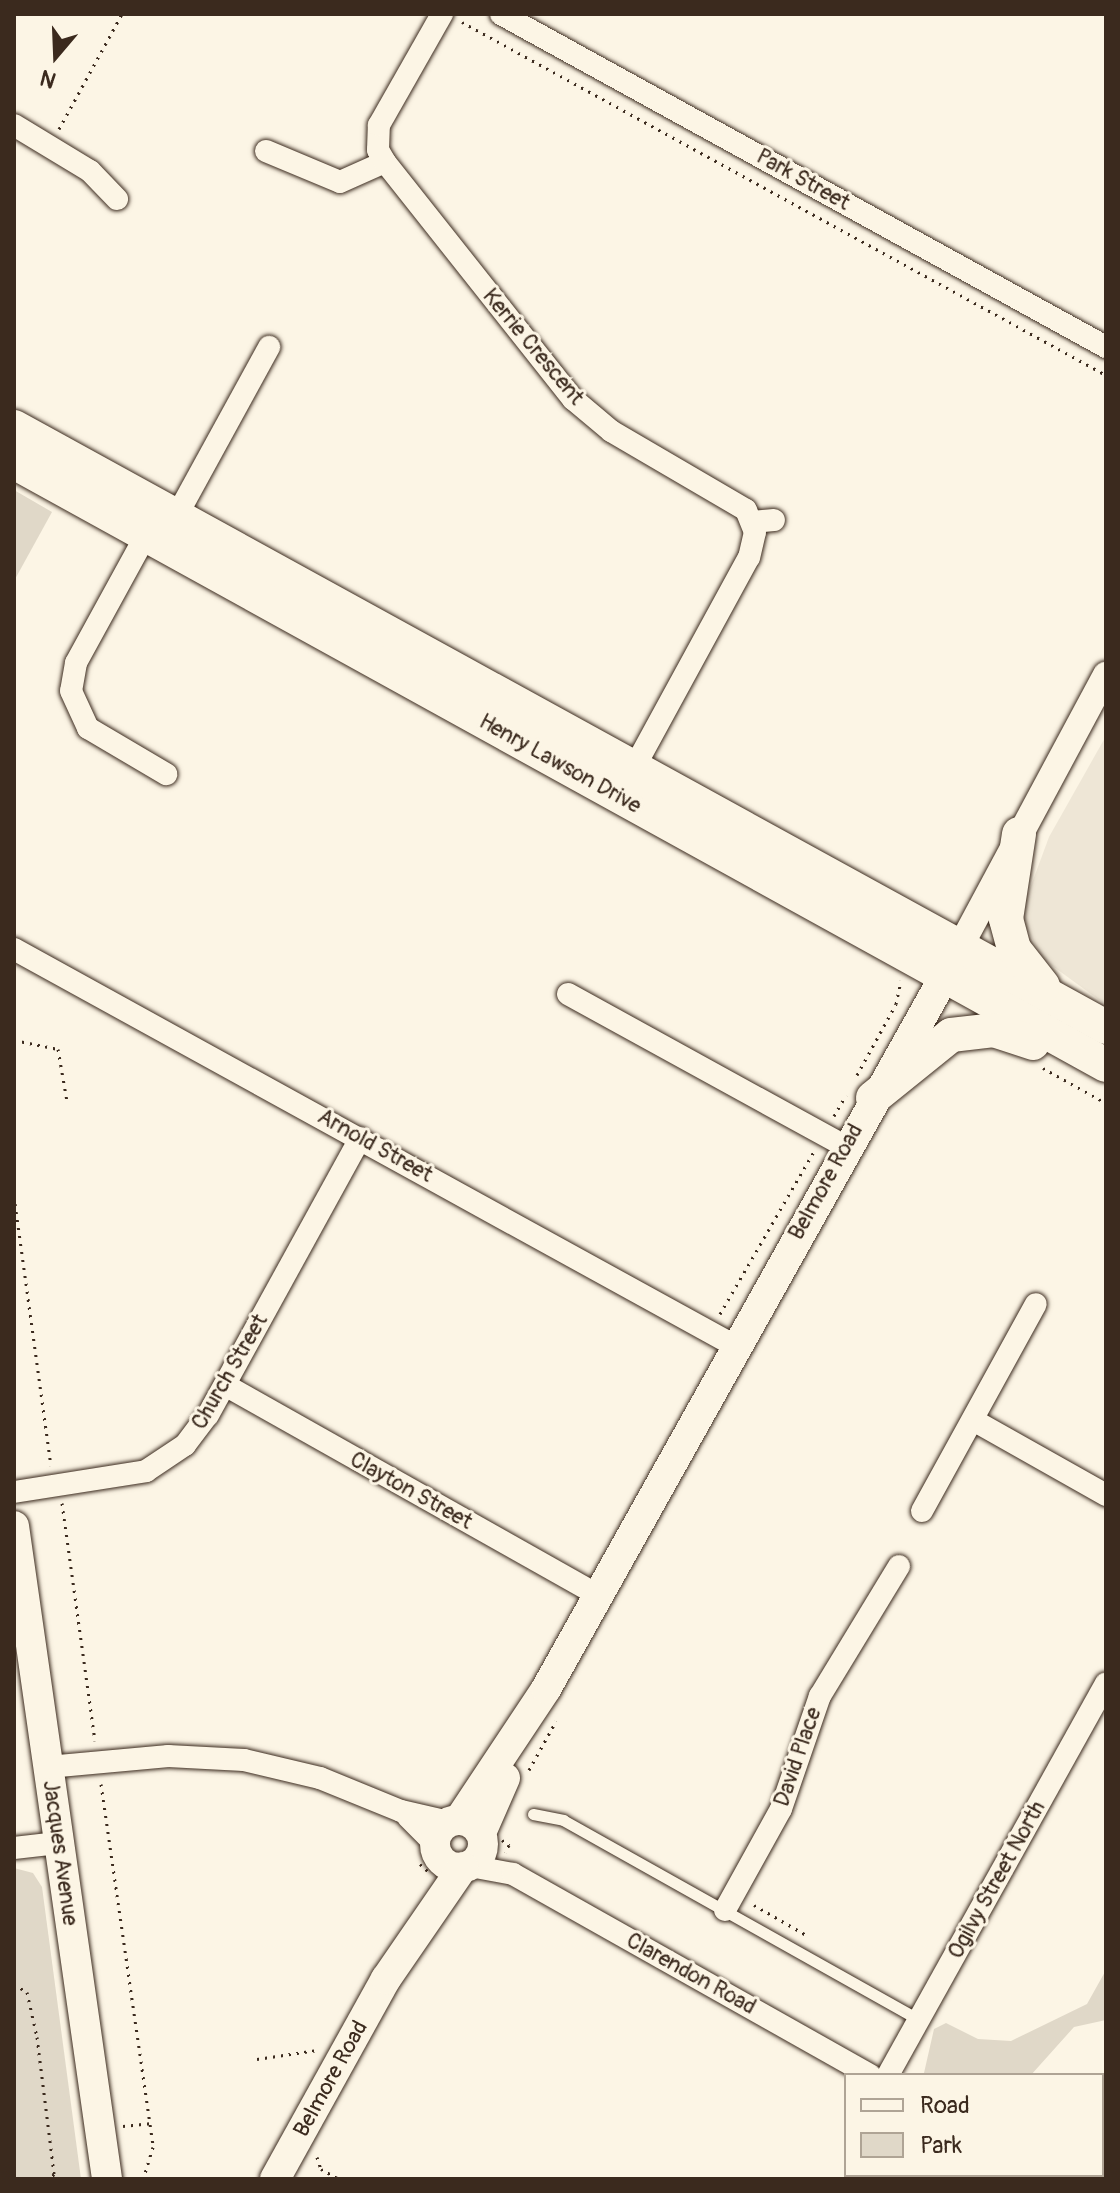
<!DOCTYPE html>
<html>
<head>
<meta charset="utf-8">
<style>
	body { margin:0 }
	#map { position:relative; width:1120px; height:2193px; overflow:hidden; background:#fcf5e5; font-family:Pangolin,sans-serif }
	div>[style] { position:absolute }
	[style*='--x'] { left:calc(var(--x)*1px); top:calc(var(--y)*1px); width:calc(var(--w)*1px); rotate:calc(var(--a)*1deg) }
	.built>* { inset:0; background:#eee6d6 }
	.green>* { inset:0; background:#e0d8c8 }
	.path>* { height:3px; margin-top:-1.5px; transform-origin:0; background:repeating-linear-gradient(90deg,#3b2a1e 0 2px,transparent 0 8px) }
	.roads { filter:drop-shadow(0 0 2px #3b2a1e) drop-shadow(0 0 2px #3b2a1e) }
	.service>* { height:11px; margin:-5.5px; padding:0 5.5px; transform-origin:5.5px; border-radius:5.5px; background:#fcf5e5 }
	.minor>* { height:22px; margin:-11px; padding:0 11px; transform-origin:11px; border-radius:11px; background:#fcf5e5 }
	.tertiary>* { height:26px; margin:-13px; padding:0 13px; transform-origin:13px; border-radius:13px; background:#fcf5e5 }
	.secondary>* { height:30px; margin:-15px; padding:0 15px; transform-origin:15px; border-radius:15px; background:#fcf5e5 }
	.secondary>.ring { margin:-15px; padding:0; box-sizing:content-box; background:none; border:30px solid #fcf5e5; border-radius:50% }
	.primary>* { height:34px; margin:-17px; padding:0 17px; transform-origin:17px; border-radius:17px; background:#fcf5e5 }
	span { translate:-50% -50%; white-space:nowrap; text-align:center; line-height:1.15; -webkit-text-stroke:6px #fcf5e5; paint-order:stroke }
	.street-label { font-size:22px; color:#3b2a1e }
	.frame { position:absolute; inset:0; border:16px solid #3b2a1e; pointer-events:none }
	.legend { position:absolute; left:844px; top:2073px; width:260px; height:104px; box-sizing:border-box; background:#fcf5e5; border:2px solid #afa495; margin:0; padding:10px 14px; list-style:none; font-size:24px; color:#3b2a1e }
	.legend li { display:flex; align-items:center; gap:16px; height:40px }
	.legend b { width:40px; border:2px solid #afa495 }
	.north { position:absolute; left:16px; top:16px; width:80px; height:80px; -webkit-text-stroke:6px #fcf5e5; paint-order:stroke; rotate:199deg; font-size:22px; font-weight:700; line-height:32px; text-align:center; color:#3b2a1e }
	.north::after { content:''; display:block; margin:auto; width:28px; height:36px; background:#3b2a1e; clip-path:polygon(50% 0,100% 100%,50% 72%,0 100%) }
</style>
</head>
<body>
<div id="map">
	<div class="built">
		<i style="clip-path:polygon(1106px 736px,1106px 1005px,1043px 959px,1024px 923px,1025px 902px,1049px 837px)"></i>
	</div>
	<div class="green">
		<i style="clip-path:polygon(14px 490px,52px 512px,14px 581px)"></i>
		<i style="clip-path:polygon(14px 1868px,33px 1873px,42px 1887px,81px 2179px,14px 2179px)"></i>
		<i style="clip-path:polygon(1106px 1970px,1106px 2020px,1074px 2027px,1031px 2075px,924px 2073px,934px 2029px,946px 2023px,978px 2039px,1011px 2041px,1087px 2004px)"></i>
	</div>
	<div class="path">
		<i style="--x:462;--y:22;--w:734;--a:28.73"></i>
		<i style="--x:59;--y:129;--w:131;--a:-61.3"></i>
		<i style="--x:14;--y:1040;--w:45;--a:11.6"></i>
		<i style="--x:58;--y:1049;--w:53;--a:80.2"></i>
		<i style="--x:1043;--y:1068;--w:72;--a:29.1"></i>
		<i style="--x:857;--y:1075;--w:81;--a:-61.2"></i>
		<i style="--x:896;--y:1004;--w:24;--a:-78"></i>
		<i style="--x:834;--y:1116;--w:24;--a:-60"></i>
		<i style="--x:14;--y:1196;--w:272;--a:82.2"></i>
		<i style="--x:720;--y:1314;--w:188;--a:-60"></i>
		<i style="--x:62;--y:1503;--w:240;--a:82.1"></i>
		<i style="--x:529;--y:1770;--w:56;--a:-61.1"></i>
		<i style="--x:101;--y:1784;--w:367;--a:81.8"></i>
		<i style="--x:153;--y:2147;--w:34;--a:107"></i>
		<i style="--x:502;--y:1840;--w:9;--a:36"></i>
		<i style="--x:509;--y:1845;--w:8;--a:120"></i>
		<i style="--x:420;--y:1864;--w:12;--a:42"></i>
		<i style="--x:754;--y:1905;--w:62;--a:29.9"></i>
		<i style="--x:14;--y:1984;--w:15;--a:32"></i>
		<i style="--x:27;--y:1992;--w:46;--a:77.5"></i>
		<i style="--x:37;--y:2037;--w:138;--a:82.9"></i>
		<i style="--x:54;--y:2174;--w:6;--a:129"></i>
		<i style="--x:257;--y:2059;--w:61;--a:-8.5"></i>
		<i style="--x:123;--y:2126;--w:27;--a:-6"></i>
		<i style="--x:317;--y:2157;--w:13;--a:72"></i>
		<i style="--x:321;--y:2169;--w:21;--a:29"></i>
	</div>
	<div class="roads">
		<div class="service">
			<i style="--x:533;--y:1814;--w:31;--a:11"></i>
			<i style="--x:563;--y:1820;--w:408;--a:29.3"></i>
			<i style="--x:1102;--y:2121;--w:4;--a:27"></i>
		</div>
		<div class="minor">
			<i style="--x:501;--y:14;--w:691;--a:28.83"></i>
			<i style="--x:14;--y:125;--w:89;--a:31.2"></i>
			<i style="--x:90;--y:171;--w:39;--a:46"></i>
			<i style="--x:266;--y:151;--w:80;--a:22.7"></i>
			<i style="--x:340;--y:182;--w:49;--a:-24"></i>
			<i style="--x:385;--y:162;--w:303;--a:51.6"></i>
			<i style="--x:573;--y:399;--w:50;--a:40.1"></i>
			<i style="--x:611;--y:431;--w:156;--a:30.3"></i>
			<i style="--x:746;--y:510;--w:24;--a:68"></i>
			<i style="--x:755;--y:532;--w:26;--a:103"></i>
			<i style="--x:749;--y:557;--w:240;--a:118.6"></i>
			<i style="--x:385;--y:162;--w:14;--a:-120"></i>
			<i style="--x:378;--y:150;--w:25;--a:-88"></i>
			<i style="--x:379;--y:125;--w:128;--a:-60.4"></i>
			<i style="--x:176;--y:517;--w:194;--a:-61.3"></i>
			<i style="--x:752;--y:522;--w:22;--a:-5"></i>
			<i style="--x:146;--y:535;--w:146;--a:118.7"></i>
			<i style="--x:76;--y:663;--w:28;--a:100"></i>
			<i style="--x:71;--y:691;--w:41;--a:65.3"></i>
			<i style="--x:88;--y:728;--w:91;--a:30.5"></i>
			<i style="--x:14;--y:949;--w:823;--a:28.84"></i>
			<i style="--x:568;--y:994;--w:316;--a:28.8"></i>
			<i style="--x:225;--y:1385;--w:428;--a:29.4"></i>
			<i style="--x:973;--y:1420;--w:153;--a:29.4"></i>
			<i style="--x:14;--y:1492;--w:134;--a:-9"></i>
			<i style="--x:146;--y:1471;--w:47;--a:-33.7"></i>
			<i style="--x:185;--y:1445;--w:38;--a:-53"></i>
			<i style="--x:208;--y:1415;--w:316;--a:-61.2"></i>
			<i style="--x:922;--y:1511;--w:236;--a:-61.2"></i>
			<i style="--x:48;--y:1767;--w:121;--a:-5.2"></i>
			<i style="--x:168;--y:1756;--w:76;--a:3"></i>
			<i style="--x:244;--y:1760;--w:78;--a:13.3"></i>
			<i style="--x:320;--y:1778;--w:87;--a:22.2"></i>
			<i style="--x:401;--y:1811;--w:49;--a:12.9"></i>
			<i style="--x:408;--y:1817;--w:38;--a:45"></i>
			<i style="--x:14;--y:1848;--w:44;--a:-6.5"></i>
			<i style="--x:470;--y:1866;--w:44;--a:10.5"></i>
			<i style="--x:513;--y:1874;--w:410;--a:29.4"></i>
			<i style="--x:725;--y:1910;--w:115;--a:-61"></i>
			<i style="--x:781;--y:1809;--w:120;--a:-71"></i>
			<i style="--x:820;--y:1696;--w:152;--a:-58.7"></i>
			<i style="--x:888;--y:2075;--w:448;--a:-60.9"></i>
			<i style="--x:1047;--y:2175;--w:8;--a:30"></i>
		</div>
		<div class="tertiary">
			<i style="--x:960;--y:947;--w:309;--a:-61.8"></i>
		</div>
		<div class="secondary">
			<i style="--x:14;--y:1526;--w:660;--a:81.89"></i>
			<i class="ring" style="left:435px;top:1820px;width:18px;height:18px"></i>
			<i style="--x:459;--y:1820;--w:157;--a:-56.4"></i>
			<i style="--x:546;--y:1689;--w:840;--a:-60.78"></i>
			<i style="--x:481;--y:1833;--w:60;--a:-66.4"></i>
			<i style="--x:275;--y:2179;--w:229;--a:-61"></i>
			<i style="--x:386;--y:1979;--w:136;--a:-55.5"></i>
		</div>
		<div class="primary">
			<i style="--x:14;--y:427;--w:1246;--a:28.79"></i>
			<i style="--x:14;--y:462;--w:1247;--a:28.91"></i>
			<i style="--x:1019;--y:834;--w:86;--a:98.7"></i>
			<i style="--x:1006;--y:919;--w:31;--a:75"></i>
			<i style="--x:1014;--y:949;--w:47;--a:51.9"></i>
			<i style="--x:873;--y:1098;--w:100;--a:-38.9"></i>
			<i style="--x:951;--y:1035;--w:43;--a:-6.6"></i>
			<i style="--x:994;--y:1030;--w:41;--a:18.4"></i>
		</div>
	</div>
	<div class="street-label">
		<span style="left:803px;top:180px;rotate:29deg">Park Street</span>
		<span style="left:533px;top:347px;rotate:50deg">Kerrie Crescent</span>
		<span style="left:560px;top:764px;rotate:29deg">Henry Lawson Drive</span>
		<span style="left:375px;top:1146px;rotate:29deg">Arnold Street</span>
		<span style="left:826px;top:1182px;rotate:-61deg">Belmore Road</span>
		<span style="left:230px;top:1372px;rotate:-60deg">Church Street</span>
		<span style="left:411px;top:1491px;rotate:29deg">Clayton Street</span>
		<span style="left:798px;top:1757px;rotate:-71deg">David Place</span>
		<span style="left:60px;top:1853px;rotate:82deg">Jacques Avenue</span>
		<span style="left:997px;top:1880px;rotate:-61deg">Ogilvy Street North</span>
		<span style="left:691px;top:1974px;rotate:29deg">Clarendon Road</span>
		<span style="left:331px;top:2079px;rotate:-61deg">Belmore Road</span>
	</div>
	<div class="frame"></div>
	<ul class="legend">
	<li><b style="height:10px;background:#fcf5e5"></b>Road</li>
	<li><b style="height:22px;background:#e0d8c8"></b>Park</li>
	</ul>
	<div class="north">N</div>
</div>
</body>
</html>
